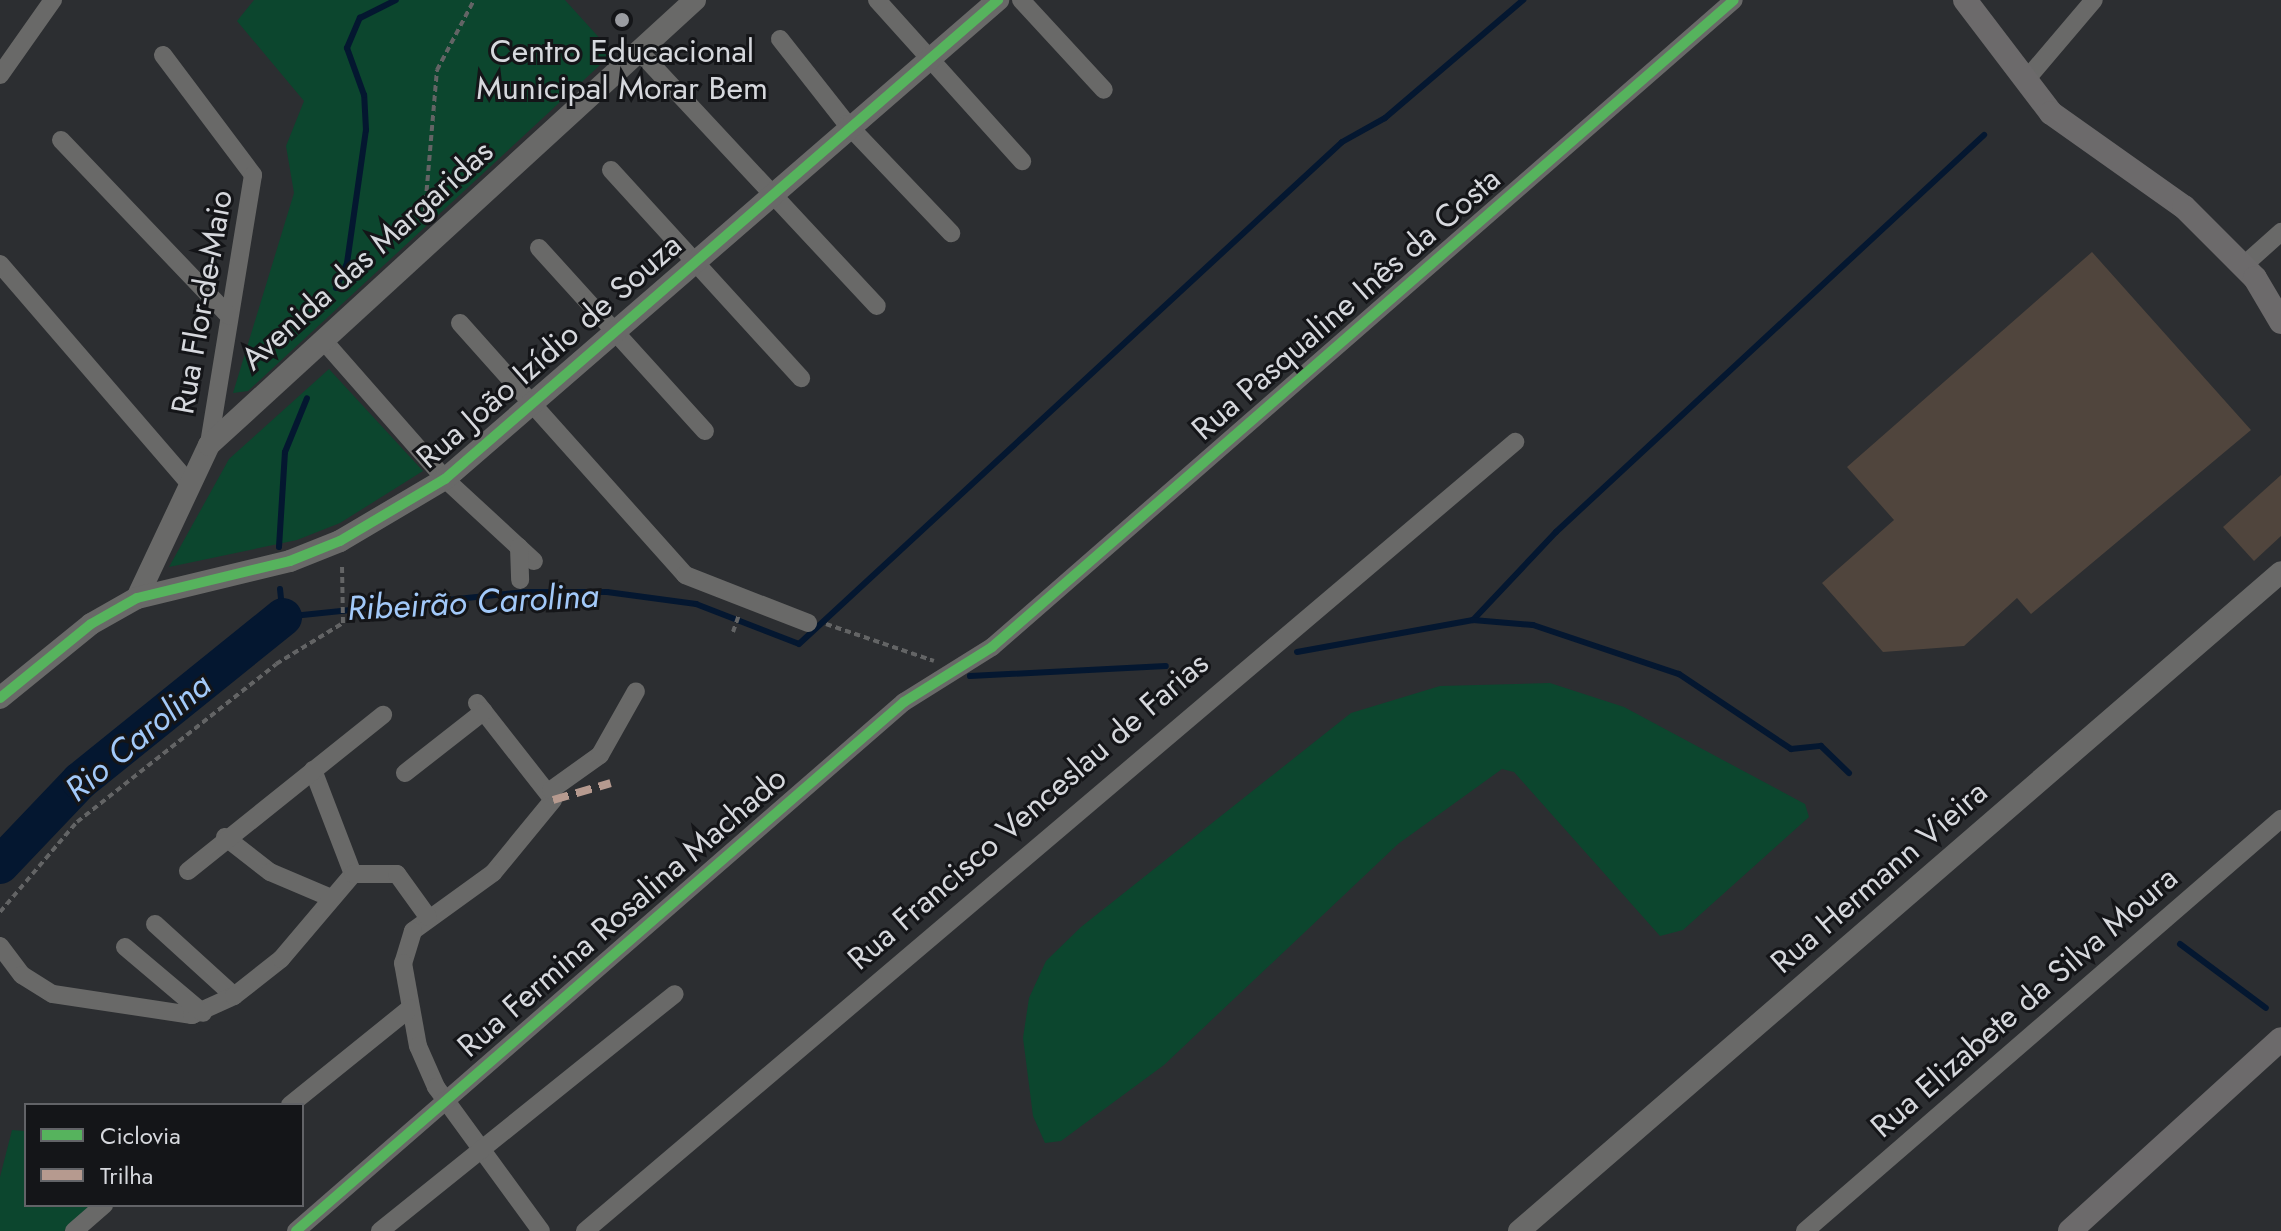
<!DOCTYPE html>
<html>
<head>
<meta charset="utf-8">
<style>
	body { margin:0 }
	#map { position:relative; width:2281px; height:1231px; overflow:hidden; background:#2c2e31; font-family:Jost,sans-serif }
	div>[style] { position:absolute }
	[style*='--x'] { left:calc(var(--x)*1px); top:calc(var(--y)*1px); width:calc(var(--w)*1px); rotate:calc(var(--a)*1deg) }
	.green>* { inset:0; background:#0c462e }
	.stream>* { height:6px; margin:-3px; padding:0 3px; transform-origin:3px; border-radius:3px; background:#041730 }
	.river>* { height:38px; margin:-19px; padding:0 19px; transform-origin:19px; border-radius:19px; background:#041730 }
	.building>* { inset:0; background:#50453d }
	.path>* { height:4px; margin-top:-2px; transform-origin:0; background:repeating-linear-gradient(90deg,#636465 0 6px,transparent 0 10px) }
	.minor>* { height:18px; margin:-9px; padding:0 9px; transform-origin:9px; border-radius:9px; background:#696968 }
	.tertiary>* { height:22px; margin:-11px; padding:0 11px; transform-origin:11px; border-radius:11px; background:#696968 }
	.secondary>* { height:24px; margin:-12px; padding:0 12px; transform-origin:12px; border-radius:12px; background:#6c6a6b }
	.quiet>* { height:8px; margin-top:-4px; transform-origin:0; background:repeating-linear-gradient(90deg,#b69a8f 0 16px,transparent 0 24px) }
	.cycleway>* { height:10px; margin:-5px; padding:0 5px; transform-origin:5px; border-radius:5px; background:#56b35d }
	.dots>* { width:22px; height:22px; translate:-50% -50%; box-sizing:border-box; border:4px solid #141518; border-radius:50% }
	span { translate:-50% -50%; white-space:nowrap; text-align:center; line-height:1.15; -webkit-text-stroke:6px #141518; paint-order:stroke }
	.poi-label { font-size:32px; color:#d6d8dd }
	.street-label { font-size:32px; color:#d6d8dd }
	.water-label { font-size:34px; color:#a2c9f9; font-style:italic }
	.legend { position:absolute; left:24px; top:1103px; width:280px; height:104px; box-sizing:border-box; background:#141518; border:2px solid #626367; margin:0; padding:10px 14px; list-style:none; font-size:24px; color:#d6d8dd }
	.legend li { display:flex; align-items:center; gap:16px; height:40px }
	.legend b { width:40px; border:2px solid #626367 }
</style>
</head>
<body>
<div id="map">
	<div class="green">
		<i style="clip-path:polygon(254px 0,565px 0,613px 53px,248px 391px,233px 393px,294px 193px,286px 146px,304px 101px,237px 21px)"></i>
		<i style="clip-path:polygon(329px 369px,423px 471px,340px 523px,297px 540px,169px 567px,229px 459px)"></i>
		<i style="clip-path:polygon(1550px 683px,1624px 707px,1805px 804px,1809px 817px,1683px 930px,1660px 936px,1514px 772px,1502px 769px,1398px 844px,1164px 1065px,1061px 1141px,1045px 1143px,1033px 1116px,1023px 1038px,1029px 998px,1046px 961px,1081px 927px,1351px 713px,1440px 686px)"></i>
		<i style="clip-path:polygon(12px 1130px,26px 1131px,26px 1205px,93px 1205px,64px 1231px,0 1231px,0 1177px)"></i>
	</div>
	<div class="stream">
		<i style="--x:336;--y:288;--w:27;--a:-66"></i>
		<i style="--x:347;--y:263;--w:134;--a:-81.9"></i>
		<i style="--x:366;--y:130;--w:35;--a:-93"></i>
		<i style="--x:364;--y:95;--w:50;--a:-109.9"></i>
		<i style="--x:347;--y:48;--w:33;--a:-67"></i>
		<i style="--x:360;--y:18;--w:40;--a:-26.6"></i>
		<i style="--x:279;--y:547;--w:95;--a:-86.4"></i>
		<i style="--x:285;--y:452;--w:58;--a:-67.8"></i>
		<i style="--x:280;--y:589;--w:28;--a:84"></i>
		<i style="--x:283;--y:617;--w:242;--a:-5.9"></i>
		<i style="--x:524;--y:592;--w:83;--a:0"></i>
		<i style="--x:607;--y:592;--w:90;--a:7.7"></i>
		<i style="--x:696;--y:604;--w:110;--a:21.2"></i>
		<i style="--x:799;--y:644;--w:739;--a:-42.75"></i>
		<i style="--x:1342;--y:142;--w:49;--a:-29.2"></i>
		<i style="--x:1385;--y:118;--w:182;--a:-40.5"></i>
		<i style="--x:1473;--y:620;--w:121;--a:-46.7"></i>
		<i style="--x:1556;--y:532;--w:584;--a:-42.85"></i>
		<i style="--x:1297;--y:652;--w:179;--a:-10.3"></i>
		<i style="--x:1473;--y:620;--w:60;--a:4.8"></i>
		<i style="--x:1533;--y:625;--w:154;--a:18.6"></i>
		<i style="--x:1679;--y:674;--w:135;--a:33.8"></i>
		<i style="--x:1791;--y:749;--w:30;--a:-6"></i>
		<i style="--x:1821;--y:746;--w:39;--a:44"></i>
		<i style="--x:970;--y:676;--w:196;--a:-2.9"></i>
		<i style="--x:2180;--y:944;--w:107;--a:36.7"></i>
	</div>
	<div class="river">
		<i style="--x:0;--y:865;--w:116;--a:-46.4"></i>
		<i style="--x:80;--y:781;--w:261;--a:-38.9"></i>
	</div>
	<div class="building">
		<i style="clip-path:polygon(2092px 252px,2251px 430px,2031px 614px,2017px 598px,1964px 646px,1883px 652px,1822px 583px,1894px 520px,1847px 467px)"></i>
		<i style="clip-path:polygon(2281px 475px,2281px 536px,2254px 561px,2223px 527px)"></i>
	</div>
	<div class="path">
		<i style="--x:424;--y:221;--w:152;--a:-85.1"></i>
		<i style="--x:437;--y:70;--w:79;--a:-62.1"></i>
		<i style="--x:521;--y:598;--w:17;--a:90"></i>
		<i style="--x:826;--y:624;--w:114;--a:18.9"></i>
		<i style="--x:733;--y:632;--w:18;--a:-71"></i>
		<i style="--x:0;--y:912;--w:118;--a:-49.5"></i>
		<i style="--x:77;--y:822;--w:254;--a:-38.4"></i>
		<i style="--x:276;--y:664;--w:79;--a:-31.5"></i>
		<i style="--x:343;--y:623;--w:59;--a:-91"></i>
	</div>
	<div class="minor">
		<i style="--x:877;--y:0;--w:217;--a:48"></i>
		<i style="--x:1021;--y:0;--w:122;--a:47.3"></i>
		<i style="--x:780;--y:39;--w:108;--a:51.8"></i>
		<i style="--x:847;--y:124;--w:151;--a:46.3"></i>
		<i style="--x:638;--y:50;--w:350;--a:47"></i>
		<i style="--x:163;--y:55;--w:150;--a:53.1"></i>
		<i style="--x:253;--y:175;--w:274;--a:99.3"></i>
		<i style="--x:0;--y:75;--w:92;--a:-54.8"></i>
		<i style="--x:2025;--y:81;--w:106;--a:-49.6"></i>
		<i style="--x:61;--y:140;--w:243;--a:46.3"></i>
		<i style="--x:611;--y:170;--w:282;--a:47.6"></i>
		<i style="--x:539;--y:248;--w:247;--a:47.8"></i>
		<i style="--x:0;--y:264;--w:291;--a:49.2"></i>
		<i style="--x:2244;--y:265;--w:50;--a:-41.7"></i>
		<i style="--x:460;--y:323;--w:338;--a:48.2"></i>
		<i style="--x:685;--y:575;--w:132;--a:21.3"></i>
		<i style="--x:323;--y:340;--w:185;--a:48.7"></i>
		<i style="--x:445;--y:479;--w:121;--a:42.7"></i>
		<i style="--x:519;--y:547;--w:33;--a:88"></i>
		<i style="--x:477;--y:703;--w:123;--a:51.9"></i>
		<i style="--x:553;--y:800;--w:94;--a:129.4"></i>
		<i style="--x:493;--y:873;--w:99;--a:144.1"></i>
		<i style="--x:413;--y:931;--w:34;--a:107"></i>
		<i style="--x:403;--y:963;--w:84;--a:79.8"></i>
		<i style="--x:418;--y:1046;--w:45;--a:66.3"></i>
		<i style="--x:436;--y:1087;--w:178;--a:53.9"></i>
		<i style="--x:313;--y:770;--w:111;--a:69"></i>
		<i style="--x:405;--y:773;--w:100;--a:-38.1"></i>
		<i style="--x:551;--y:790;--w:60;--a:-35.5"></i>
		<i style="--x:600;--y:755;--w:73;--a:-60.6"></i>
		<i style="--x:225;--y:837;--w:57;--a:37.9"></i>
		<i style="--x:270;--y:872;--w:64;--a:23"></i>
		<i style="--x:188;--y:871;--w:250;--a:-38.7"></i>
		<i style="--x:155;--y:924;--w:107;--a:42.3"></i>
		<i style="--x:0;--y:946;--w:36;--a:53"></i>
		<i style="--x:22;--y:975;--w:36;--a:32"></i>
		<i style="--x:53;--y:994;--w:141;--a:8.6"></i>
		<i style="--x:192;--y:1015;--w:46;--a:-24.3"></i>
		<i style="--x:234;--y:996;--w:60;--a:-38.2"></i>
		<i style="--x:281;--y:959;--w:111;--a:-49.7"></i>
		<i style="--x:353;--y:874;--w:44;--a:0"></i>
		<i style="--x:397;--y:874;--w:53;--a:54.2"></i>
		<i style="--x:125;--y:947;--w:102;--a:40.2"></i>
		<i style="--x:290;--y:1105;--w:154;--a:-38.9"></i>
		<i style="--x:74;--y:1231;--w:40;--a:-41"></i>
		<i style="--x:296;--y:1231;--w:806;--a:-41.03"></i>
		<i style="--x:904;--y:702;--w:104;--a:-32"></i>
		<i style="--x:992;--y:647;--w:984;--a:-41.09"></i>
		<i style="--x:380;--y:1231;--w:378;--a:-38.8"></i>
		<i style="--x:585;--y:1231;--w:1220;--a:-40.31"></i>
		<i style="--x:1805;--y:1231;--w:630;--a:-40.88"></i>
	</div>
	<div class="tertiary">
		<i style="--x:137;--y:598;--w:169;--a:-64.8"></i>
		<i style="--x:209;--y:445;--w:659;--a:-42.48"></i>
		<i style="--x:0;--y:698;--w:117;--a:-39.1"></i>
		<i style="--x:91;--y:624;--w:53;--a:-29.5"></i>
		<i style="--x:137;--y:598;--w:157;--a:-13.6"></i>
		<i style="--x:290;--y:561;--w:54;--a:-21.8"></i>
		<i style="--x:340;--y:541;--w:122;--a:-30.6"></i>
		<i style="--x:445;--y:479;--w:732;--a:-40.9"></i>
		<i style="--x:1519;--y:1231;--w:1007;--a:-40.85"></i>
	</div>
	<div class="secondary">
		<i style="--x:1965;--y:0;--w:142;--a:52.7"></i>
		<i style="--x:2051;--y:113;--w:163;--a:35.3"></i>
		<i style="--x:2184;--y:207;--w:100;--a:45"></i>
		<i style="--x:2255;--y:278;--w:51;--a:59.4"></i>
		<i style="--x:2070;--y:1231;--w:285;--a:-42.3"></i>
	</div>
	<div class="quiet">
		<i style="--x:553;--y:800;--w:60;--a:-16.3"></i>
	</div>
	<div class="cycleway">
		<i style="--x:0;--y:698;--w:117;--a:-39.1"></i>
		<i style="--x:91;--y:624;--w:53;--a:-29.5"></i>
		<i style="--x:137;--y:598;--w:157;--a:-13.6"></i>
		<i style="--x:290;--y:561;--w:54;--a:-21.8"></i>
		<i style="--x:340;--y:541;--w:122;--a:-30.6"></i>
		<i style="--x:445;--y:479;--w:732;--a:-40.9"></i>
		<i style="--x:296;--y:1231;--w:806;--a:-41.03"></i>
		<i style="--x:904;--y:702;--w:104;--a:-32"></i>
		<i style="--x:992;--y:647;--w:984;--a:-41.09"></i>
	</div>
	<div class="dots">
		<i style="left:622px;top:20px;background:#9a9ca1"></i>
	</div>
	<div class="poi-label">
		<span style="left:622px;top:70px">Centro Educacional<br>Municipal Morar Bem</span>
	</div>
	<div class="street-label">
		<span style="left:367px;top:255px;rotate:-42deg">Avenida das Margaridas</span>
		<span style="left:202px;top:302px;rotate:-80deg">Rua Flor-de-Maio</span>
		<span style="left:1346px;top:304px;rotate:-41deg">Rua Pasqualine Inês da Costa</span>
		<span style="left:549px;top:351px;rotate:-41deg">Rua João Izídio de Souza</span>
		<span style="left:1028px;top:811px;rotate:-41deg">Rua Francisco Venceslau de Farias</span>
		<span style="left:1879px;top:877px;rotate:-41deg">Rua Hermann Vieira</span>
		<span style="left:622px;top:912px;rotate:-41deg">Rua Fermina Rosalina Machado</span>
		<span style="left:2024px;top:1002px;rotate:-41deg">Rua Elizabete da Silva Moura</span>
	</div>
	<div class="water-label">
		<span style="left:473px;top:602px;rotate:-3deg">Ribeirão Carolina</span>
		<span style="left:138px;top:737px;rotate:-40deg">Rio Carolina</span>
	</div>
	<ul class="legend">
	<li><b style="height:10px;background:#56b35d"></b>Ciclovia</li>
	<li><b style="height:10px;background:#b69a8f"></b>Trilha</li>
	</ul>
</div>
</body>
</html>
